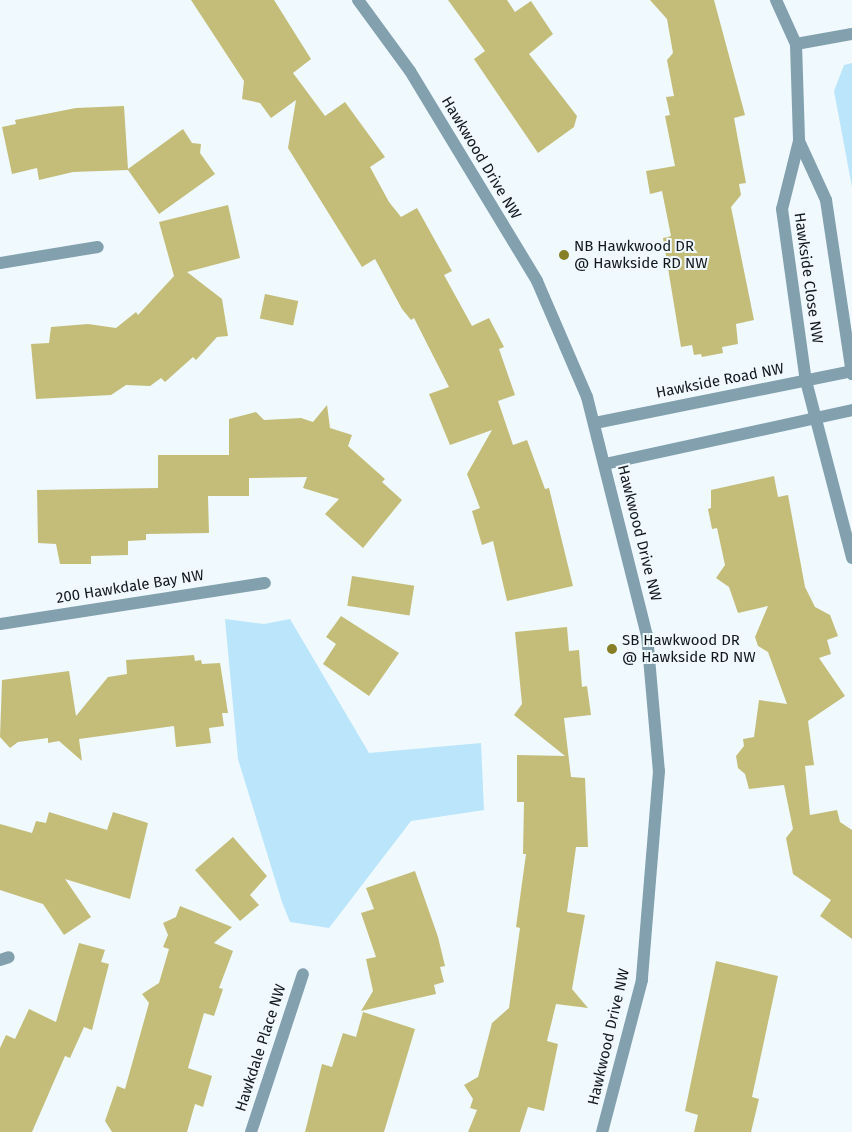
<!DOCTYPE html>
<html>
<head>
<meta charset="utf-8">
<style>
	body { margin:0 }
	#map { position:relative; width:852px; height:1132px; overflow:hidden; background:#eff9fe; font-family:"Fira Sans",sans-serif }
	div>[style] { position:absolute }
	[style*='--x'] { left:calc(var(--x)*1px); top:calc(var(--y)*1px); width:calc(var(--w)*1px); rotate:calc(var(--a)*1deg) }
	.green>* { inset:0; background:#bbe5fa }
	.building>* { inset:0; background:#c4bd7a; transform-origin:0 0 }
	.minor>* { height:12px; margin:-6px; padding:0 6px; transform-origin:6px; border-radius:6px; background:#82a0ae }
	.dots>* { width:14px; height:14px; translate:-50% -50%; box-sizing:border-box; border:2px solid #eff9fe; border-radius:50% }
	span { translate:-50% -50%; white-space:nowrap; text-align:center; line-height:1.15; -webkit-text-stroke:4px #eff9fe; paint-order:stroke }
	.street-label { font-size:15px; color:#12181b }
	.poi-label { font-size:15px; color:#12181b }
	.left { translate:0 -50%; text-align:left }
</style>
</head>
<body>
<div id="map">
	<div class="green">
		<i style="clip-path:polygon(852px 63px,852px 187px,834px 91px,844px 65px)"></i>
		<i style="clip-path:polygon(225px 619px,264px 624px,290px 619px,369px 753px,481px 743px,484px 810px,411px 821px,329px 928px,290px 922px,282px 902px,238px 759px)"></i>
	</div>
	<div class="building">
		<i style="clip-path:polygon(191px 0,274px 0,311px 59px,293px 73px,325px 116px,345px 102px,385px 157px,370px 167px,389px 202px,401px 217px,417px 208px,452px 271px,444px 275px,472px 326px,489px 318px,504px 347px,499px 349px,515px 395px,498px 401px,513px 445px,527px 440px,545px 489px,549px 488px,573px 586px,507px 601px,493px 541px,482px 545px,472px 511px,480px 508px,467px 474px,492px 430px,450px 445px,429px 394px,449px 387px,414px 318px,411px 320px,402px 309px,375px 259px,362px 267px,288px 148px,296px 100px,271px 118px,260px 103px,242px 99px,244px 81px)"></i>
		<i style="clip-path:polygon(448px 0,507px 0,515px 12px,531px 1px,553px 34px,529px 54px,577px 116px,574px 127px,538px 153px,474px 59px,485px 51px)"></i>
		<i style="clip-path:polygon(650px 0,714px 0,745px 115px,734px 118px,746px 183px,739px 184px,741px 195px,731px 207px,754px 320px,736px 324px,738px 344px,722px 347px,723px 353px,702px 357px,701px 354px,694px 355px,692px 345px,681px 347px,663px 238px,671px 236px,662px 191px,650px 194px,646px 171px,675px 166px,665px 116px,670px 115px,666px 97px,674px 96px,667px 60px,673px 53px,667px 19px)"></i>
		<i style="clip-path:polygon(124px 106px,128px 169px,183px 129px,192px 143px,201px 144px,200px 153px,215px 174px,159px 214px,128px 170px,73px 172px,39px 180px,37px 168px,12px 174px,2px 127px,16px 124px,15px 120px,76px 108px)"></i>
		<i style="clip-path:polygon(228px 205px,240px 258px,187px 272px,222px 299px,228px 336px,217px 337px,196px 360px,193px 357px,165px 382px,161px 378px,150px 386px,126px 385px,111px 395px,36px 399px,31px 344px,49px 343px,51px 327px,88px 324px,116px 328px,136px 312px,138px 315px,174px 276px,159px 222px)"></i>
		<i style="left:265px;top:294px;width:34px;height:25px;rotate:12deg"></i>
		<i style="clip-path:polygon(327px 405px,330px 428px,352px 435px,348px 446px,385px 479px,382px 482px,402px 500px,363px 548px,325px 514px,339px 499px,303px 488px,307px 477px,249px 478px,249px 496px,208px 496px,209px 533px,146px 534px,146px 540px,128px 541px,128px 555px,91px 556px,91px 564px,60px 564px,56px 544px,38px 543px,37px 490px,158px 488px,158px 455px,229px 455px,229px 419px,256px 412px,264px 420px,301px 418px,313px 422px)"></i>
		<i style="clip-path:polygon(774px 476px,778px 497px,788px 495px,805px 587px,815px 607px,830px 615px,838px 636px,827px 640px,831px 654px,819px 658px,845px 696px,808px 721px,814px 765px,805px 766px,810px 815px,837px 810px,840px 822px,852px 830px,852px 939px,820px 916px,831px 900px,793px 874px,786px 838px,793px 829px,784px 785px,749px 789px,745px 774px,738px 768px,736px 756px,744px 746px,743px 739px,754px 737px,759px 700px,787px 704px,768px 652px,758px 646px,755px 637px,768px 606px,738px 613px,729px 587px,716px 578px,725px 565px,717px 528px,712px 529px,708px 509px,711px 508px,711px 490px)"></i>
		<i style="left:352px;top:576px;width:63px;height:30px;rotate:9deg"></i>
		<i style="clip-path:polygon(341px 616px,399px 653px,369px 696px,323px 664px,336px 644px,326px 637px)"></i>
		<i style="clip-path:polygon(567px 627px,569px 651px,579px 650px,582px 687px,587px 686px,591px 715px,564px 718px,571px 777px,585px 778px,588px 847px,576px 847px,567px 912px,585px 915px,572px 989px,588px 1008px,556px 1004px,547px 1041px,558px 1044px,544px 1111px,528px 1107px,520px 1132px,468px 1132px,477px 1110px,470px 1108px,473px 1099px,464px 1085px,478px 1077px,492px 1023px,509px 1008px,520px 928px,516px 927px,526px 854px,523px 854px,524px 802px,517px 802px,517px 755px,565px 756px,514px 715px,522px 704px,515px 632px)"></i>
		<i style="clip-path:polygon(194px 655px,195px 661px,201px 660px,202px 664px,220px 663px,228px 713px,222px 713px,224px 726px,209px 728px,211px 743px,176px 747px,174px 726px,79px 739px,82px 761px,59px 741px,48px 743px,48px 738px,18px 742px,10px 748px,0 737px,2px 680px,69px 671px,76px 716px,108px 677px,127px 674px,126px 660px)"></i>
		<i style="clip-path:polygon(49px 812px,107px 830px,113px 812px,148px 823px,130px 899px,65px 879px,91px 917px,64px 935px,43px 904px,0 890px,0 824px,32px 833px,36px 821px,46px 823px)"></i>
		<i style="clip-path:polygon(233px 837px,267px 876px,250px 895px,259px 905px,240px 921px,195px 870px)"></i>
		<i style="clip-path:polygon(415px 871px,438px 937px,445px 966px,440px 967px,444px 982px,434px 985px,436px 994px,361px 1011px,373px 991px,366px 959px,376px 957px,361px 913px,374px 909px,366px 888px)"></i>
		<i style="clip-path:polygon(180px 906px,232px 927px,214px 943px,233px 951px,219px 988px,223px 989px,214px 1016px,204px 1013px,188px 1068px,212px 1076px,203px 1107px,195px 1104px,187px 1132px,112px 1132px,105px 1121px,117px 1086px,125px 1089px,149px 1003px,142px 994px,159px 983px,169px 949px,163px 947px,168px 935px,163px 923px,176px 917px)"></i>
		<i style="clip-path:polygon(79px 943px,105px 950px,101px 962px,109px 964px,92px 1030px,84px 1027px,70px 1058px,65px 1056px,32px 1132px,0 1132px,0 1048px,6px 1035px,15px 1039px,29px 1009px,56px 1022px)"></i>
		<i style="clip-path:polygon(716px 961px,778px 976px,752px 1097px,759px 1099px,751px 1132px,694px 1132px,698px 1115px,685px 1111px)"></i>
		<i style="clip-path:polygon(363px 1012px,415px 1029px,384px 1132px,305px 1132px,322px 1064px,332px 1067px,343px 1033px,356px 1037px)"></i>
	</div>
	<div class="minor">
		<i style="--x:358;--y:0;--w:88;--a:53.8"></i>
		<i style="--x:410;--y:71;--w:245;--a:58.8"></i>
		<i style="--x:537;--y:281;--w:126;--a:66.7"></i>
		<i style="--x:587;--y:397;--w:245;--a:75.9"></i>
		<i style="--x:647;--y:635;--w:137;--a:85"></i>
		<i style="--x:659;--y:771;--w:210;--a:94.7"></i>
		<i style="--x:642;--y:980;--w:157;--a:104.7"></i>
		<i style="--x:776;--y:0;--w:48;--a:65.6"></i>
		<i style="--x:796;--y:44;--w:97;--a:88.2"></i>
		<i style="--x:799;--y:141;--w:70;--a:104"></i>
		<i style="--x:782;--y:209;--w:174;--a:82.1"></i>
		<i style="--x:806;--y:381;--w:183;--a:75.4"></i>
		<i style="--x:796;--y:44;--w:57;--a:-10.1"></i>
		<i style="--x:799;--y:141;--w:65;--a:65.4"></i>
		<i style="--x:826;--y:200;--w:176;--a:81.5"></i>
		<i style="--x:0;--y:263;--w:99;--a:-9.3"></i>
		<i style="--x:595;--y:423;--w:262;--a:-11.4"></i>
		<i style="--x:605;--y:464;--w:253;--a:-12.3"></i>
		<i style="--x:0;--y:624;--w:268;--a:-8.8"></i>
		<i style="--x:0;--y:960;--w:9;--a:-18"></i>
		<i style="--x:251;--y:1132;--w:166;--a:-71.8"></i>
	</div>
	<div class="dots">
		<i style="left:564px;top:255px;background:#877e25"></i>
		<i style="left:612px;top:649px;background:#877e25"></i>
	</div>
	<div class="street-label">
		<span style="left:481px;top:158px;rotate:59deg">Hawkwood Drive NW</span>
		<span style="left:808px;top:278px;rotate:82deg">Hawkside Close NW</span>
		<span style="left:720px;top:381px;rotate:-11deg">Hawkside Road NW</span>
		<span style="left:639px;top:533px;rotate:76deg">Hawkwood Drive NW</span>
		<span style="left:130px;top:587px;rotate:-9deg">200 Hawkdale Bay NW</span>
		<span style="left:609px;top:1037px;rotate:-77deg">Hawkwood Drive NW</span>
		<span style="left:261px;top:1048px;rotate:-72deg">Hawkdale Place NW</span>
	</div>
	<div class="poi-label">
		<span class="left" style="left:574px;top:255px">NB Hawkwood DR<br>@ Hawkside RD NW</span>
		<span class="left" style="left:622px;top:649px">SB Hawkwood DR<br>@ Hawkside RD NW</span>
	</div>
</div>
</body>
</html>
